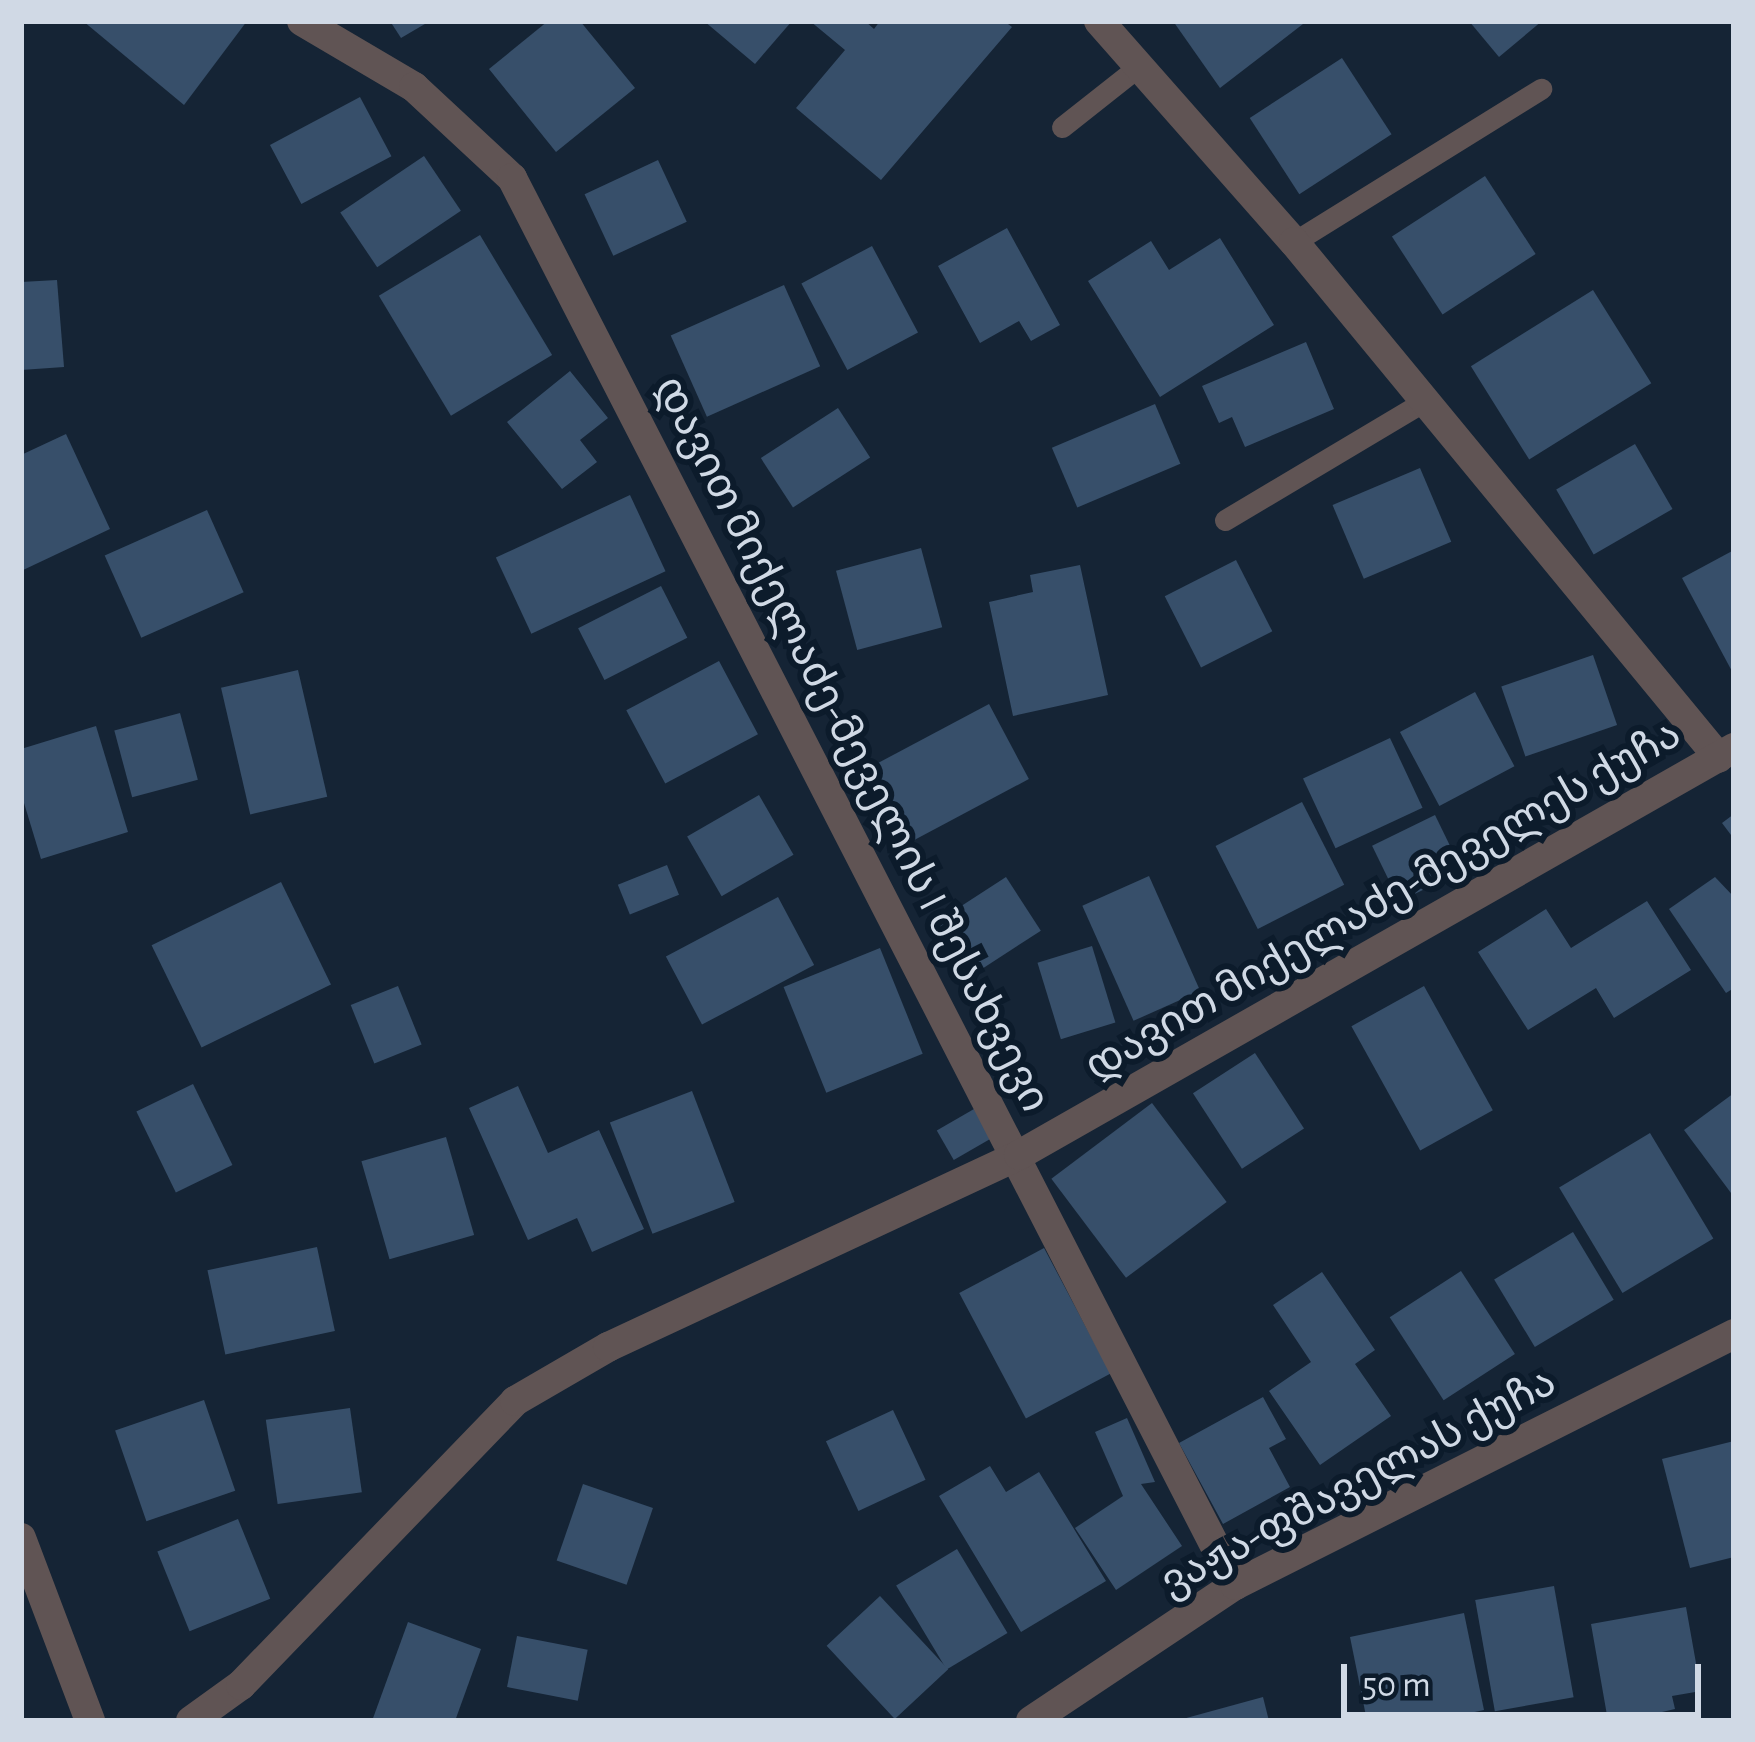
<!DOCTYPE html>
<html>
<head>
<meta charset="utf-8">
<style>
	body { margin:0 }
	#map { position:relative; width:1755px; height:1742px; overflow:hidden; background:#152435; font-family:"Alegreya Sans","Noto Sans Georgian",sans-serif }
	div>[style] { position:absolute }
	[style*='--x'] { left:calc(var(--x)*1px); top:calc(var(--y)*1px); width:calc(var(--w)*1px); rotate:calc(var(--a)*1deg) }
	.building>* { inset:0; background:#374f6a; transform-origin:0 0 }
	.lane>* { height:21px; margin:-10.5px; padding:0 10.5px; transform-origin:10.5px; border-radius:10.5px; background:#605454 }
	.street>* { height:30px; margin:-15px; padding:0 15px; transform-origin:15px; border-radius:15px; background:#605454 }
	span { translate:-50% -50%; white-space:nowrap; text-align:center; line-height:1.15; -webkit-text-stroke:12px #0c1b2b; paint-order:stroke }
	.street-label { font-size:42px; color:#d0d9e5 }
	.frame { position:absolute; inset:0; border:24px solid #d0d9e5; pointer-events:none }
	.scale { position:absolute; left:1341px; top:1664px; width:360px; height:54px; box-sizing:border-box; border:6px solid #d0d9e5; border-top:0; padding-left:15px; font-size:36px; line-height:42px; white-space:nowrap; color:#d0d9e5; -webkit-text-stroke:9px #0c1b2b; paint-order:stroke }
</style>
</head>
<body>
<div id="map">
	<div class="building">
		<i style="clip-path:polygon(83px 21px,247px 21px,184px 105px)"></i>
		<i style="clip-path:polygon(390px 21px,430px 21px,401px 38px)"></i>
		<i style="clip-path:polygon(548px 21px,580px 21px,635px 88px,556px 152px,489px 69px)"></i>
		<i style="clip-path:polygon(704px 21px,792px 21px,755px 64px)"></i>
		<i style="clip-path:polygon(810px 21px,865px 21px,874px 29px,880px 21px,1004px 21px,1012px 27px,881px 180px,796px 108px,845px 50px)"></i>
		<i style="clip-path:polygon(1173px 21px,1301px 21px,1303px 24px,1220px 88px)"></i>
		<i style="clip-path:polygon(1469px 21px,1542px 21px,1499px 57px)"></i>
		<i style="left:1342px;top:58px;width:91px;height:110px;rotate:57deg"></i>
		<i style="left:360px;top:97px;width:67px;height:102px;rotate:62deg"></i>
		<i style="left:424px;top:156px;width:66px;height:101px;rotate:56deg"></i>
		<i style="left:658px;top:160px;width:68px;height:81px;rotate:65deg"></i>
		<i style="left:1485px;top:176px;width:93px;height:111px;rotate:57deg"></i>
		<i style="clip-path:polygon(1007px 228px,1060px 325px,1031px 341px,1019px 321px,980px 343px,938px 266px)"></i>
		<i style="left:480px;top:235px;width:140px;height:118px;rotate:59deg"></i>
		<i style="clip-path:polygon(1220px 238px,1274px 325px,1160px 397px,1088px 281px,1151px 241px,1169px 270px)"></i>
		<i style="left:872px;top:246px;width:98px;height:80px;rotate:62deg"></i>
		<i style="clip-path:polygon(57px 280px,64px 367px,21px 370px,21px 282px)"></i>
		<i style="left:784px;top:285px;width:89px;height:124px;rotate:66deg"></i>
		<i style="left:1593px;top:290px;width:110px;height:144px;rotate:58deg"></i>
		<i style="clip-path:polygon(1306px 342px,1334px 409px,1245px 447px,1232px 417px,1219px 423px,1202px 386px)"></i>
		<i style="clip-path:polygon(570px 371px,608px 418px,580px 440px,597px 462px,562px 489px,507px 422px)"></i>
		<i style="left:1155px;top:404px;width:65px;height:112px;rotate:67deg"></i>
		<i style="left:838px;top:408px;width:59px;height:92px;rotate:57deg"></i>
		<i style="clip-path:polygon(66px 434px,110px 529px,21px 571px,21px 455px)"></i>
		<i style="left:1635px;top:444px;width:75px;height:91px;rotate:60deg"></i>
		<i style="left:1420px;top:468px;width:80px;height:95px;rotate:67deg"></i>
		<i style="left:630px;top:495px;width:84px;height:148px;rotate:65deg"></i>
		<i style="left:207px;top:510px;width:90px;height:112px;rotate:66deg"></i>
		<i style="left:921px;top:548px;width:82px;height:88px;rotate:75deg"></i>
		<i style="clip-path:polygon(1734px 550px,1734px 675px,1682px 578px)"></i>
		<i style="left:1236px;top:560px;width:80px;height:80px;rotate:63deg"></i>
		<i style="clip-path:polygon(1080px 565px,1108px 695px,1013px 716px,989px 602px,1033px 592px,1030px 575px)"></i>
		<i style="left:661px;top:586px;width:58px;height:93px;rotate:63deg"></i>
		<i style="left:1593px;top:655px;width:74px;height:97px;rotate:71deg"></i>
		<i style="left:719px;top:661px;width:83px;height:105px;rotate:62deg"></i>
		<i style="left:298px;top:670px;width:130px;height:79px;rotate:77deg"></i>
		<i style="left:1475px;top:692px;width:84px;height:85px;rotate:62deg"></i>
		<i style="left:989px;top:704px;width:85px;height:134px;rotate:62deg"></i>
		<i style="left:180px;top:713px;width:69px;height:68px;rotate:75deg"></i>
		<i style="clip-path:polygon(96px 726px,128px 832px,41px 859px,21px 793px,21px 749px)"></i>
		<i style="left:1390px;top:738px;width:77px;height:96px;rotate:65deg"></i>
		<i style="left:759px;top:795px;width:69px;height:83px;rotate:60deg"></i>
		<i style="left:1302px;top:802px;width:93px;height:97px;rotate:63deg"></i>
		<i style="clip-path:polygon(1734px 814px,1734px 839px,1722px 823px)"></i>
		<i style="left:1435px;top:815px;width:62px;height:70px;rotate:64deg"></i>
		<i style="left:667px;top:865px;width:32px;height:53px;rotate:68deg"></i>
		<i style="left:1149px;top:876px;width:126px;height:73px;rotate:66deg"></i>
		<i style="left:1006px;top:877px;width:64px;height:85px;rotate:57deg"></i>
		<i style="clip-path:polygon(1715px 877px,1734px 897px,1734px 988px,1726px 993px,1669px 909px)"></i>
		<i style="left:281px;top:882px;width:114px;height:144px;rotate:64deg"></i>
		<i style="left:778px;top:897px;width:77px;height:127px;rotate:62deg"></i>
		<i style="clip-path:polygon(1647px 901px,1691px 970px,1614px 1018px,1596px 988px,1528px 1030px,1478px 952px,1546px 909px,1571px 948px)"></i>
		<i style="left:1092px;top:946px;width:80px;height:57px;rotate:73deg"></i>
		<i style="left:880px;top:948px;width:114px;height:104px;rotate:68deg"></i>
		<i style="left:398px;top:986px;width:63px;height:51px;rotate:68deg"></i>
		<i style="left:1424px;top:986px;width:142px;height:83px;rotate:61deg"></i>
		<i style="left:1255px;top:1053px;width:90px;height:74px;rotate:57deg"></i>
		<i style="left:193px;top:1084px;width:90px;height:63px;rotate:64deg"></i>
		<i style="clip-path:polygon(518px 1086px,548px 1153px,599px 1130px,644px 1229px,592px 1252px,577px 1218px,528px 1240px,469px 1108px)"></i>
		<i style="left:692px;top:1091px;width:119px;height:88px;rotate:69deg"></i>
		<i style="clip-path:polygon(1734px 1093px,1734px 1197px,1684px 1130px)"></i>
		<i style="left:1152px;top:1103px;width:124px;height:126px;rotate:53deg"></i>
		<i style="left:974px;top:1109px;width:34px;height:43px;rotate:60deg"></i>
		<i style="left:1650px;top:1133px;width:123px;height:106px;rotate:59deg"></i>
		<i style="left:446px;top:1137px;width:102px;height:88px;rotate:74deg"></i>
		<i style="left:1573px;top:1232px;width:79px;height:92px;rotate:59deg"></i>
		<i style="left:317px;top:1247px;width:86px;height:112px;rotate:78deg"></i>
		<i style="left:1044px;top:1248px;width:142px;height:96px;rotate:62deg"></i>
		<i style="left:1461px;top:1271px;width:99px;height:85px;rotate:57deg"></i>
		<i style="clip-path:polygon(1322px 1272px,1375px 1350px,1355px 1364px,1391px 1416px,1320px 1465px,1269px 1391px,1311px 1362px,1273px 1305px)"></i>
		<i style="clip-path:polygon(1263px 1397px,1286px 1439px,1269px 1448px,1290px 1487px,1223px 1524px,1179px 1443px)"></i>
		<i style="left:204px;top:1400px;width:96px;height:94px;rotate:71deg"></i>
		<i style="left:350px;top:1408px;width:85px;height:85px;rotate:82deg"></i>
		<i style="left:893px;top:1410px;width:77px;height:74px;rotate:65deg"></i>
		<i style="clip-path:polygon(1127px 1418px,1155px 1482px,1141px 1484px,1182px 1546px,1116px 1590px,1075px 1528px,1123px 1496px,1095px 1432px)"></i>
		<i style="clip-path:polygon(1734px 1441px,1734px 1557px,1690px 1568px,1662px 1459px)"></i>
		<i style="clip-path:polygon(990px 1466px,1006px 1492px,1039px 1472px,1106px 1581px,1021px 1632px,939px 1496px)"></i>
		<i style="left:583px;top:1484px;width:74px;height:81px;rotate:19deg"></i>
		<i style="left:238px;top:1519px;width:86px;height:87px;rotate:68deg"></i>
		<i style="left:957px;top:1549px;width:98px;height:71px;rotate:59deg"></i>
		<i style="left:1554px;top:1586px;width:113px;height:80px;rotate:80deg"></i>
		<i style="left:880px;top:1596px;width:100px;height:73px;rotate:47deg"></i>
		<i style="clip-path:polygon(1686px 1607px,1701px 1691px,1672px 1696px,1675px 1709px,1649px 1715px,1650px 1721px,1608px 1721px,1591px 1624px)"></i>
		<i style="clip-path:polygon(1464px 1613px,1484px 1710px,1432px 1721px,1367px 1721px,1350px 1637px)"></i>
		<i style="clip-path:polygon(408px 1622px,481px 1649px,455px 1721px,372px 1721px)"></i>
		<i style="left:517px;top:1636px;width:72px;height:52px;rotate:11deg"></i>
		<i style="clip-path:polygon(1263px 1697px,1269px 1721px,1179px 1721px,1179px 1720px)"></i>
	</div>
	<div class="lane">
		<i style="--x:1062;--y:127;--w:97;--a:-38.3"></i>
		<i style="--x:1294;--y:242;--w:291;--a:-31.8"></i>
		<i style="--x:1225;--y:520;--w:228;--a:-30.8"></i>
	</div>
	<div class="street">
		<i style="--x:302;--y:21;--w:130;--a:30.5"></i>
		<i style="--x:414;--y:87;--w:134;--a:42.9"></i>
		<i style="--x:512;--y:178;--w:1582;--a:62.8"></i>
		<i style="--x:1099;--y:21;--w:295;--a:48.6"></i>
		<i style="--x:1294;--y:242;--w:668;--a:50.52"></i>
		<i style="--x:21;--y:1538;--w:196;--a:69.3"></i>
		<i style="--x:191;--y:1721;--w:62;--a:-35.8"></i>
		<i style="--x:241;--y:1685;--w:395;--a:-46"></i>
		<i style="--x:515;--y:1401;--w:108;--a:-30.1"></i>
		<i style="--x:608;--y:1347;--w:454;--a:-25"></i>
		<i style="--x:1019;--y:1155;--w:823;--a:-29.65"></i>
		<i style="--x:1031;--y:1721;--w:245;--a:-33.7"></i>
		<i style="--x:1235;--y:1585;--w:559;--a:-26.7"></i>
	</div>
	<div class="street-label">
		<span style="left:852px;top:744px;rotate:63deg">დავით მიქელაძე-მეველის I შესახვევი</span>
		<span style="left:1383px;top:900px;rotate:-30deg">დავით მიქელაძე-მეველეს ქუჩა</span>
		<span style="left:1358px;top:1482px;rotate:-28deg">ვაჟა-ფშაველას ქუჩა</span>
	</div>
	<div class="frame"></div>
	<div class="scale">50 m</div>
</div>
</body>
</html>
